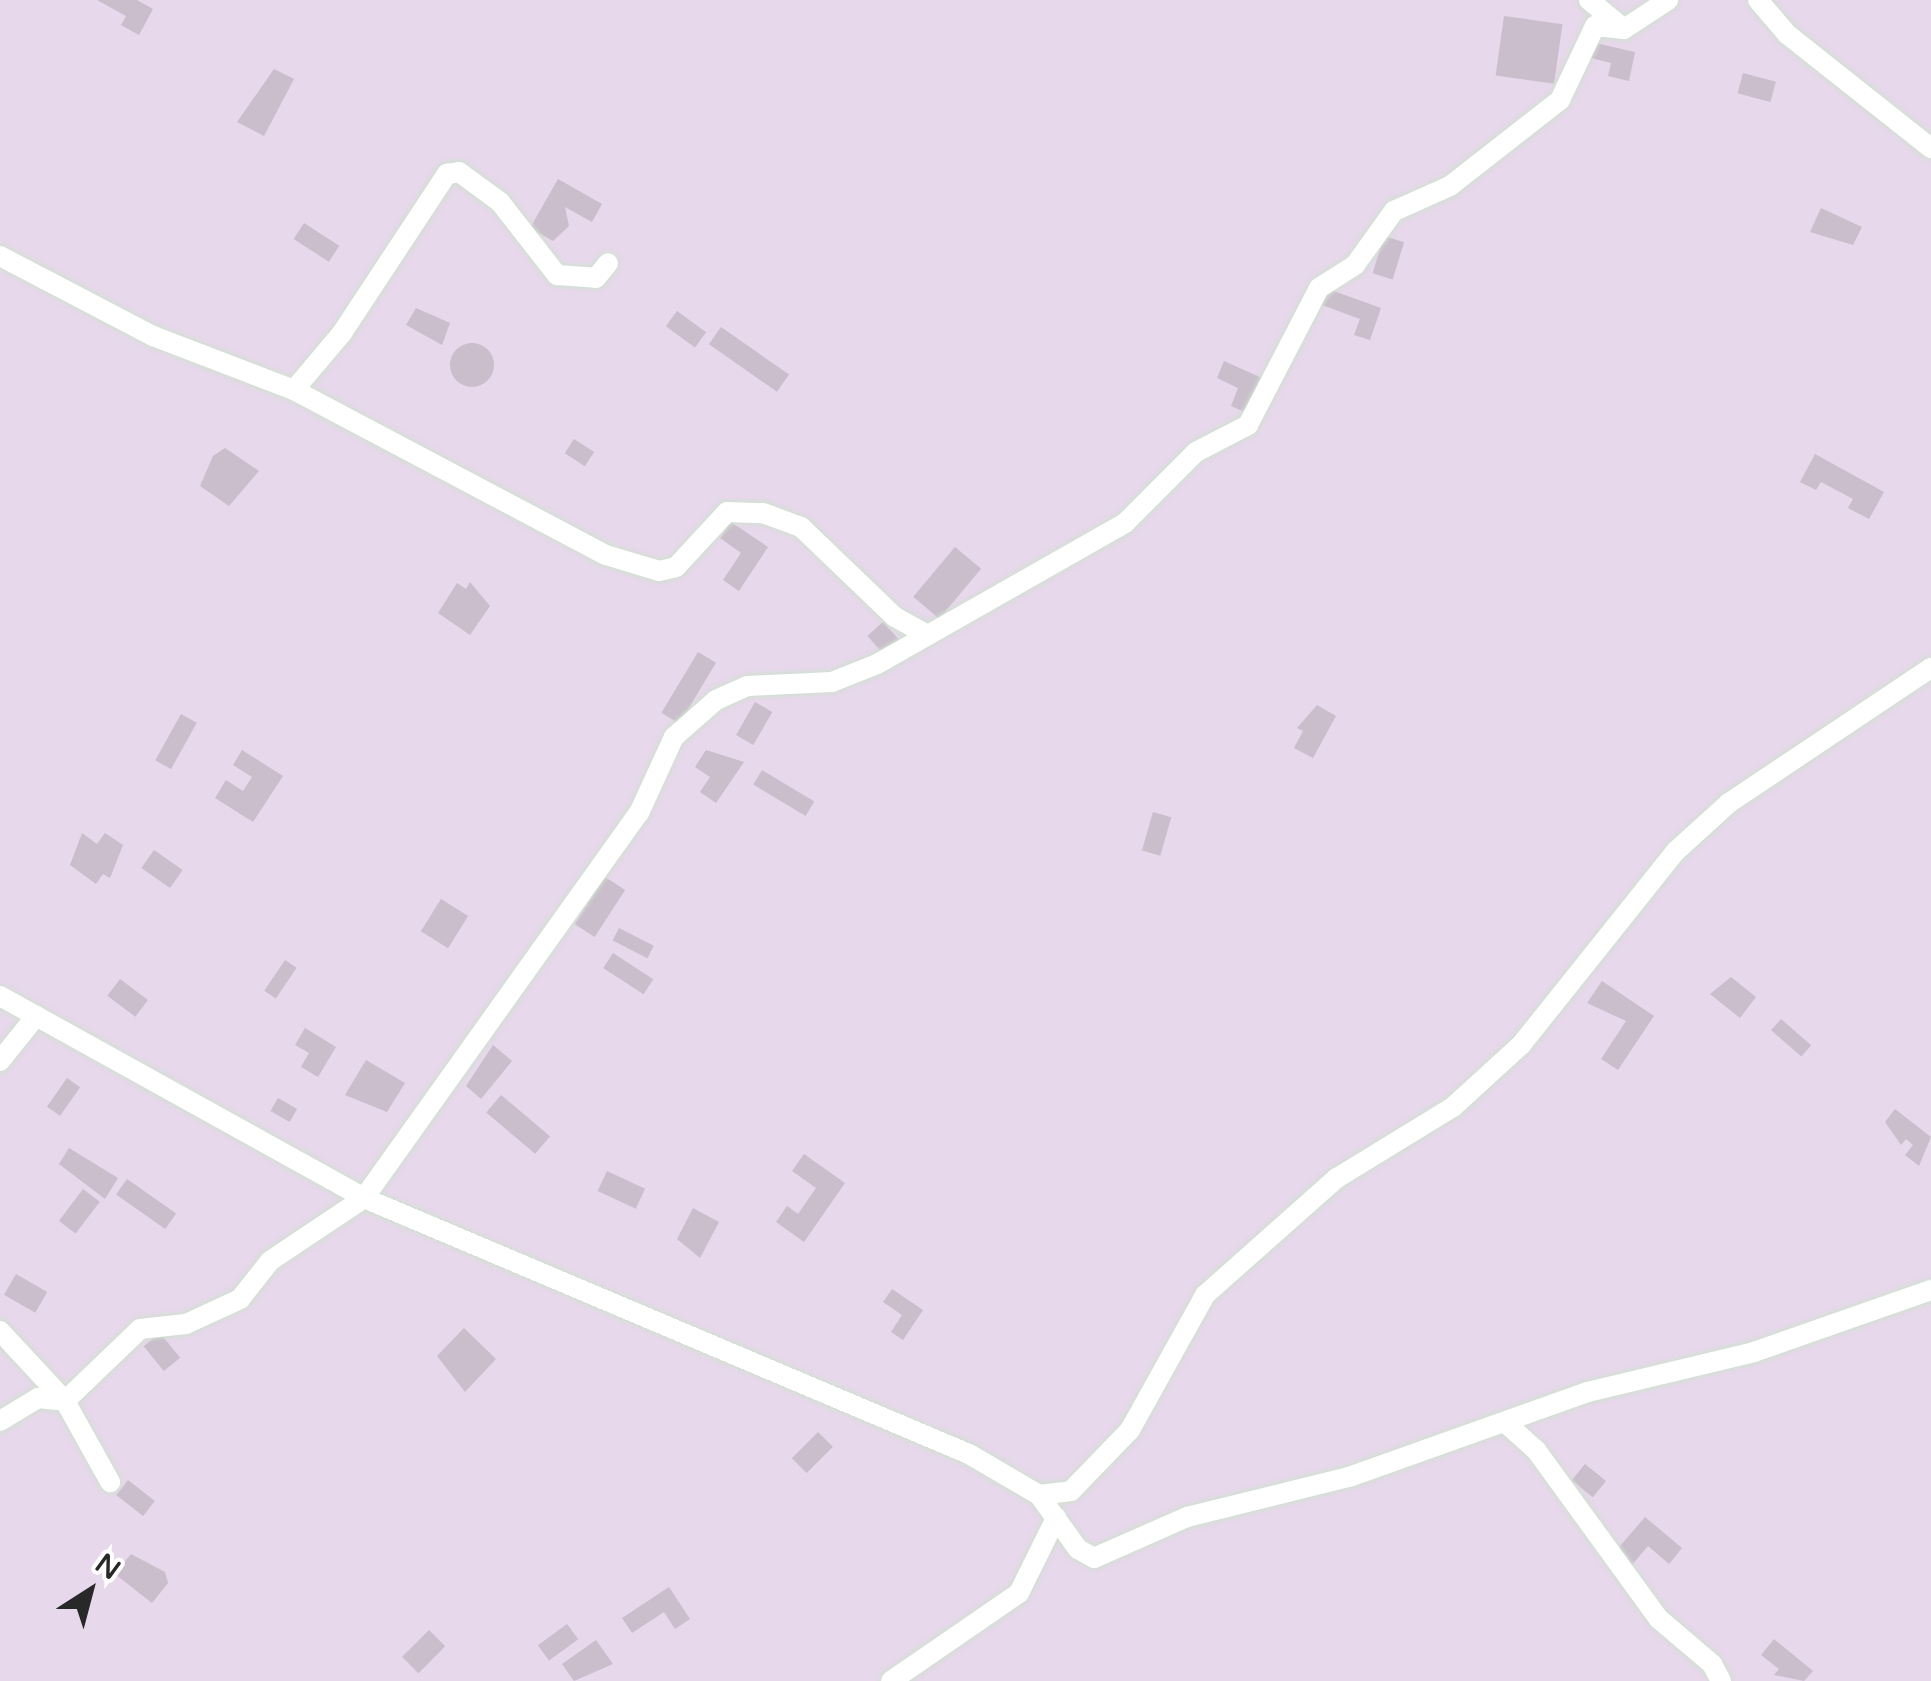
<!DOCTYPE html>
<html>
<head>
<meta charset="utf-8">
<style>
	body { margin:0 }
	#map { position:relative; width:1931px; height:1681px; overflow:hidden; background:#e7d8eb; font-family:"Varela Round",sans-serif }
	div>[style] { position:absolute }
	[style*='--x'] { left:calc(var(--x)*1px); top:calc(var(--y)*1px); width:calc(var(--w)*1px); rotate:calc(var(--a)*1deg) }
	.building>* { inset:0; background:#cabdcc; transform-origin:0 0 }
	.round { border-radius:50% }
	.roads { filter:drop-shadow(0 0 2px #cee1ce) drop-shadow(0 0 2px #cee1ce) }
	.minor>* { height:20px; margin:-10px; padding:0 10px; transform-origin:10px; border-radius:10px; background:#fff }
	span { translate:-50% -50%; white-space:nowrap; text-align:center; line-height:1.15; -webkit-text-stroke:8px #fff; paint-order:stroke }
	.north { position:absolute; left:40px; top:1541px; width:100px; height:100px; -webkit-text-stroke:8px #fff; paint-order:stroke; rotate:36deg; font-size:28px; font-weight:700; line-height:40px; text-align:center; color:#282828 }
	.north::after { content:''; display:block; margin:auto; width:35px; height:45px; background:#282828; clip-path:polygon(50% 0,100% 100%,50% 72%,0 100%) }
</style>
</head>
<body>
<div id="map">
	<div class="building">
		<i style="clip-path:polygon(97px 0,137px 0,153px 9px,139px 35px,121px 25px,126px 16px)"></i>
		<i style="left:1504px;top:16px;width:59px;height:60px;rotate:8deg"></i>
		<i style="clip-path:polygon(1591px 42px,1635px 52px,1629px 81px,1608px 76px,1611px 63px,1587px 57px)"></i>
		<i style="clip-path:polygon(274px 69px,294px 79px,264px 136px,237px 122px)"></i>
		<i style="left:1743px;top:73px;width:34px;height:21px;rotate:15deg"></i>
		<i style="clip-path:polygon(558px 179px,602px 204px,592px 222px,565px 207px,569px 226px,553px 241px,530px 228px)"></i>
		<i style="clip-path:polygon(1821px 208px,1862px 227px,1853px 245px,1810px 232px)"></i>
		<i style="left:304px;top:223px;width:42px;height:19px;rotate:33deg"></i>
		<i style="left:1384px;top:236px;width:21px;height:39px;rotate:17deg"></i>
		<i style="clip-path:polygon(1328px 289px,1381px 308px,1370px 340px,1354px 335px,1360px 319px,1322px 305px)"></i>
		<i style="clip-path:polygon(416px 308px,450px 323px,442px 345px,406px 325px)"></i>
		<i style="left:677px;top:311px;width:36px;height:19px;rotate:36deg"></i>
		<i style="left:721px;top:327px;width:83px;height:21px;rotate:35deg"></i>
		<i class="round" style="left:450px;top:343px;width:44px;height:44px"></i>
		<i style="clip-path:polygon(1224px 361px,1262px 378px,1247px 413px,1231px 406px,1238px 388px,1217px 378px)"></i>
		<i style="left:574px;top:439px;width:24px;height:17px;rotate:33deg"></i>
		<i style="clip-path:polygon(225px 448px,259px 471px,229px 506px,200px 486px,213px 456px)"></i>
		<i style="clip-path:polygon(1815px 454px,1884px 492px,1869px 519px,1848px 508px,1853px 499px,1821px 482px,1816px 490px,1800px 482px)"></i>
		<i style="clip-path:polygon(731px 522px,768px 547px,739px 591px,723px 580px,741px 553px,720px 538px)"></i>
		<i style="left:955px;top:547px;width:34px;height:65px;rotate:40deg"></i>
		<i style="clip-path:polygon(470px 582px,490px 606px,470px 635px,438px 613px,457px 583px,466px 589px)"></i>
		<i style="left:883px;top:622px;width:24px;height:21px;rotate:48deg"></i>
		<i style="left:698px;top:652px;width:21px;height:71px;rotate:31deg"></i>
		<i style="left:755px;top:702px;width:20px;height:38px;rotate:30deg"></i>
		<i style="clip-path:polygon(1317px 705px,1336px 716px,1313px 758px,1294px 748px,1303px 731px,1297px 728px)"></i>
		<i style="left:181px;top:714px;width:18px;height:53px;rotate:29deg"></i>
		<i style="clip-path:polygon(242px 750px,283px 776px,253px 822px,215px 798px,226px 780px,243px 791px,252px 777px,233px 765px)"></i>
		<i style="clip-path:polygon(706px 750px,744px 762px,716px 803px,700px 792px,710px 777px,695px 767px)"></i>
		<i style="left:762px;top:770px;width:61px;height:17px;rotate:31deg"></i>
		<i style="left:1153px;top:812px;width:19px;height:40px;rotate:16deg"></i>
		<i style="clip-path:polygon(82px 833px,97px 844px,105px 833px,123px 845px,110px 878px,103px 874px,96px 884px,70px 865px)"></i>
		<i style="left:154px;top:850px;width:35px;height:22px;rotate:35deg"></i>
		<i style="left:605px;top:877px;width:24px;height:56px;rotate:33deg"></i>
		<i style="left:441px;top:899px;width:32px;height:38px;rotate:32deg"></i>
		<i style="left:619px;top:928px;width:39px;height:14px;rotate:27deg"></i>
		<i style="left:613px;top:953px;width:48px;height:18px;rotate:33deg"></i>
		<i style="left:285px;top:960px;width:14px;height:37px;rotate:34deg"></i>
		<i style="clip-path:polygon(1731px 977px,1756px 997px,1740px 1018px,1710px 994px)"></i>
		<i style="left:120px;top:979px;width:35px;height:21px;rotate:37deg"></i>
		<i style="clip-path:polygon(1602px 981px,1654px 1016px,1618px 1070px,1601px 1059px,1626px 1021px,1587px 1003px)"></i>
		<i style="left:1781px;top:1019px;width:40px;height:15px;rotate:41deg"></i>
		<i style="clip-path:polygon(305px 1028px,336px 1047px,318px 1077px,301px 1067px,309px 1053px,295px 1045px)"></i>
		<i style="clip-path:polygon(493px 1045px,512px 1061px,481px 1099px,466px 1086px)"></i>
		<i style="clip-path:polygon(366px 1060px,405px 1083px,387px 1112px,345px 1095px)"></i>
		<i style="left:67px;top:1078px;width:16px;height:35px;rotate:35deg"></i>
		<i style="left:501px;top:1095px;width:64px;height:23px;rotate:40deg"></i>
		<i style="left:278px;top:1098px;width:22px;height:15px;rotate:30deg"></i>
		<i style="clip-path:polygon(1895px 1109px,1931px 1137px,1919px 1166px,1905px 1155px,1913px 1145px,1906px 1139px,1901px 1145px,1885px 1122px)"></i>
		<i style="clip-path:polygon(69px 1148px,118px 1178px,105px 1199px,59px 1164px)"></i>
		<i style="clip-path:polygon(804px 1154px,845px 1183px,804px 1242px,776px 1222px,787px 1206px,798px 1214px,816px 1188px,792px 1171px)"></i>
		<i style="left:607px;top:1171px;width:42px;height:22px;rotate:25deg"></i>
		<i style="left:127px;top:1179px;width:60px;height:19px;rotate:35deg"></i>
		<i style="left:83px;top:1189px;width:21px;height:40px;rotate:37deg"></i>
		<i style="clip-path:polygon(693px 1208px,719px 1222px,700px 1258px,677px 1239px)"></i>
		<i style="left:16px;top:1274px;width:36px;height:24px;rotate:30deg"></i>
		<i style="clip-path:polygon(892px 1289px,923px 1310px,903px 1340px,891px 1332px,902px 1315px,883px 1302px)"></i>
		<i style="clip-path:polygon(464px 1328px,496px 1359px,465px 1392px,437px 1356px)"></i>
		<i style="left:160px;top:1333px;width:32px;height:21px;rotate:51deg"></i>
		<i style="left:818px;top:1432px;width:21px;height:37px;rotate:45deg"></i>
		<i style="left:1585px;top:1464px;width:27px;height:21px;rotate:39deg"></i>
		<i style="left:128px;top:1480px;width:34px;height:19px;rotate:38deg"></i>
		<i style="clip-path:polygon(1645px 1517px,1682px 1548px,1669px 1564px,1648px 1546px,1631px 1566px,1614px 1553px)"></i>
		<i style="clip-path:polygon(131px 1554px,165px 1572px,168px 1583px,152px 1603px,115px 1574px)"></i>
		<i style="clip-path:polygon(669px 1587px,690px 1619px,675px 1629px,664px 1612px,632px 1633px,622px 1618px)"></i>
		<i style="left:567px;top:1624px;width:19px;height:36px;rotate:54deg"></i>
		<i style="left:429px;top:1630px;width:23px;height:38px;rotate:45deg"></i>
		<i style="clip-path:polygon(1774px 1639px,1813px 1671px,1804px 1681px,1774px 1675px,1779px 1669px,1761px 1655px)"></i>
		<i style="clip-path:polygon(596px 1640px,613px 1664px,574px 1681px,562px 1664px)"></i>
	</div>
	<div class="roads">
		<div class="minor">
			<i style="--x:1589;--y:0;--w:45;--a:39.6"></i>
			<i style="--x:1758;--y:0;--w:45;--a:49.5"></i>
			<i style="--x:1787;--y:34;--w:184;--a:38.4"></i>
			<i style="--x:0;--y:256;--w:173;--a:27.6"></i>
			<i style="--x:153;--y:336;--w:151;--a:21"></i>
			<i style="--x:294;--y:390;--w:353;--a:27.9"></i>
			<i style="--x:606;--y:555;--w:55;--a:16.8"></i>
			<i style="--x:659;--y:571;--w:17;--a:-13"></i>
			<i style="--x:676;--y:567;--w:75;--a:-47.2"></i>
			<i style="--x:727;--y:512;--w:36;--a:2"></i>
			<i style="--x:763;--y:513;--w:40;--a:20.2"></i>
			<i style="--x:801;--y:527;--w:130;--a:43.8"></i>
			<i style="--x:895;--y:617;--w:35;--a:29"></i>
			<i style="--x:294;--y:390;--w:75;--a:-49.9"></i>
			<i style="--x:342;--y:333;--w:191;--a:-56.6"></i>
			<i style="--x:447;--y:174;--w:12;--a:-9"></i>
			<i style="--x:459;--y:172;--w:51;--a:36.2"></i>
			<i style="--x:500;--y:202;--w:93;--a:52"></i>
			<i style="--x:557;--y:275;--w:39;--a:4"></i>
			<i style="--x:596;--y:278;--w:19;--a:-51"></i>
			<i style="--x:0;--y:996;--w:416;--a:29"></i>
			<i style="--x:364;--y:1198;--w:657;--a:22.94"></i>
			<i style="--x:969;--y:1454;--w:81;--a:30.4"></i>
			<i style="--x:1039;--y:1495;--w:67;--a:54.2"></i>
			<i style="--x:1078;--y:1549;--w:18;--a:29"></i>
			<i style="--x:1094;--y:1558;--w:102;--a:-23.8"></i>
			<i style="--x:1187;--y:1517;--w:167;--a:-13.9"></i>
			<i style="--x:1349;--y:1477;--w:254;--a:-19.6"></i>
			<i style="--x:1588;--y:1392;--w:171;--a:-13.5"></i>
			<i style="--x:1754;--y:1352;--w:188;--a:-19.3"></i>
			<i style="--x:0;--y:1061;--w:58;--a:-51.3"></i>
			<i style="--x:0;--y:1331;--w:96;--a:47.1"></i>
			<i style="--x:65;--y:1401;--w:93;--a:60.9"></i>
			<i style="--x:0;--y:1421;--w:44;--a:-31.2"></i>
			<i style="--x:38;--y:1398;--w:27;--a:6"></i>
			<i style="--x:65;--y:1401;--w:104;--a:-43.8"></i>
			<i style="--x:140;--y:1329;--w:46;--a:-6.2"></i>
			<i style="--x:186;--y:1324;--w:60;--a:-24.8"></i>
			<i style="--x:240;--y:1299;--w:48;--a:-51.7"></i>
			<i style="--x:270;--y:1261;--w:113;--a:-33.8"></i>
			<i style="--x:364;--y:1198;--w:473;--a:-54.5"></i>
			<i style="--x:639;--y:813;--w:84;--a:-65.3"></i>
			<i style="--x:674;--y:737;--w:56;--a:-41.4"></i>
			<i style="--x:716;--y:700;--w:34;--a:-24"></i>
			<i style="--x:747;--y:686;--w:85;--a:-2.7"></i>
			<i style="--x:832;--y:682;--w:48;--a:-21.8"></i>
			<i style="--x:877;--y:664;--w:285;--a:-29.6"></i>
			<i style="--x:1125;--y:523;--w:100;--a:-45"></i>
			<i style="--x:1196;--y:452;--w:59;--a:-27.4"></i>
			<i style="--x:1248;--y:425;--w:154;--a:-62.6"></i>
			<i style="--x:1319;--y:288;--w:43;--a:-32.6"></i>
			<i style="--x:1355;--y:265;--w:67;--a:-54.2"></i>
			<i style="--x:1394;--y:211;--w:61;--a:-24.1"></i>
			<i style="--x:1450;--y:186;--w:140;--a:-38"></i>
			<i style="--x:1560;--y:100;--w:82;--a:-64.7"></i>
			<i style="--x:1595;--y:26;--w:29;--a:6"></i>
			<i style="--x:1624;--y:29;--w:53;--a:-33.4"></i>
			<i style="--x:1508;--y:1425;--w:38;--a:42"></i>
			<i style="--x:1536;--y:1450;--w:209;--a:54"></i>
			<i style="--x:1659;--y:1619;--w:70;--a:40.3"></i>
			<i style="--x:1712;--y:1664;--w:19;--a:62"></i>
			<i style="--x:1039;--y:1495;--w:32;--a:-7"></i>
			<i style="--x:1071;--y:1491;--w:85;--a:-46"></i>
			<i style="--x:1130;--y:1430;--w:154;--a:-60.9"></i>
			<i style="--x:1205;--y:1295;--w:176;--a:-41.6"></i>
			<i style="--x:1337;--y:1178;--w:136;--a:-31.5"></i>
			<i style="--x:1453;--y:1107;--w:92;--a:-42.4"></i>
			<i style="--x:1521;--y:1045;--w:248;--a:-51.4"></i>
			<i style="--x:1676;--y:851;--w:72;--a:-42.2"></i>
			<i style="--x:1729;--y:803;--w:243;--a:-33.8"></i>
			<i style="--x:891;--y:1681;--w:155;--a:-34.5"></i>
			<i style="--x:1019;--y:1593;--w:84;--a:-63.7"></i>
		</div>
	</div>
	<div class="north">N</div>
</div>
</body>
</html>
